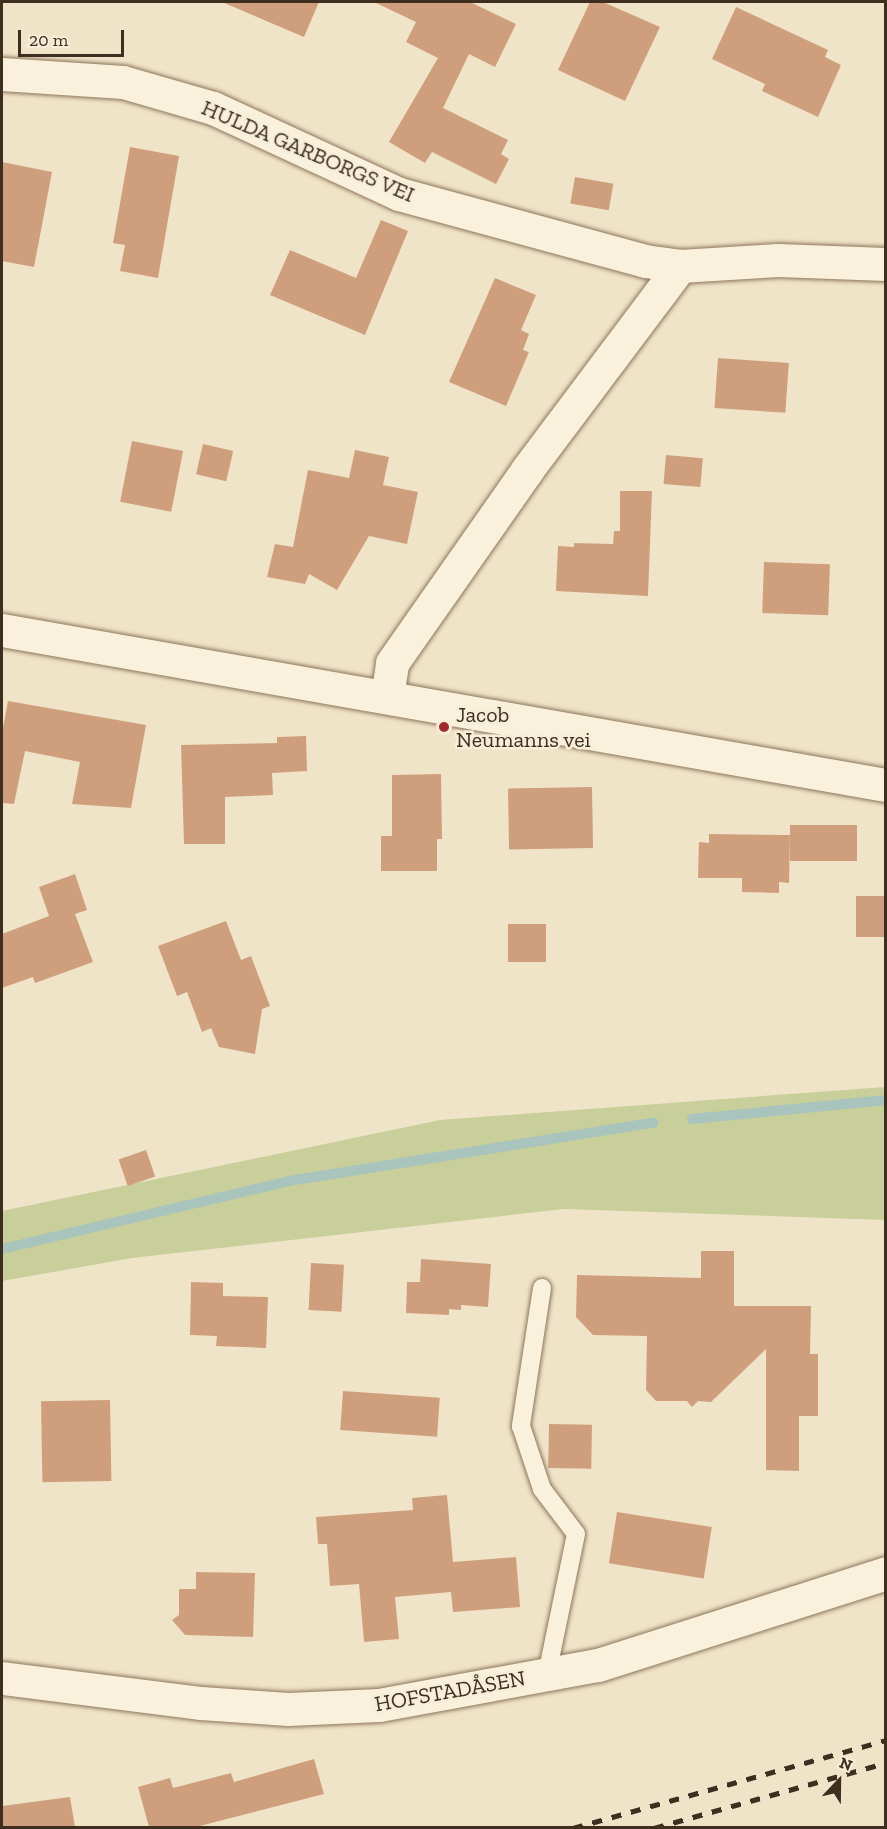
<!DOCTYPE html>
<html>
<head>
<meta charset="utf-8">
<style>
	body { margin:0 }
	#map { position:relative; width:887px; height:1829px; overflow:hidden; background:#f0e4c8; font-family:"Zilla Slab",serif }
	div>[style] { position:absolute }
	[style*='--x'] { left:calc(var(--x)*1px); top:calc(var(--y)*1px); width:calc(var(--w)*1px); rotate:calc(var(--a)*1deg) }
	.green>* { inset:0; background:#c9cf9b }
	.stream>* { height:10px; margin:-5px; padding:0 5px; transform-origin:5px; border-radius:5px; background:#a9c4bc }
	.building>* { inset:0; background:#cf9f7d; transform-origin:0 0 }
	.roads { filter:drop-shadow(0 0 2px #8d765c) drop-shadow(0 0 2px #8d765c) }
	.lane>* { height:18px; margin:-9px; padding:0 9px; transform-origin:9px; border-radius:9px; background:#faf1dc }
	.street>* { height:33px; margin:-16.5px; padding:0 16.5px; transform-origin:16.5px; border-radius:16.5px; background:#faf1dc }
	.rail>* { height:4.5px; margin-top:-2.25px; transform-origin:0; background:repeating-linear-gradient(90deg,#3d2e20 0 10px,transparent 0 20px) }
	.dots>* { width:16px; height:16px; translate:-50% -50%; box-sizing:border-box; border:3px solid #f7eed8; border-radius:50% }
	span { translate:-50% -50%; white-space:nowrap; text-align:center; line-height:1.15; -webkit-text-stroke:5px #f7eed8; paint-order:stroke }
	.street-label { font-size:22px; color:#3d2e20 }
	.poi-label { font-size:22px; color:#3d2e20 }
	.left { translate:0 -50%; text-align:left }
	.frame { position:absolute; inset:0; border:3px solid #3d2e20; pointer-events:none }
	.north { position:absolute; left:809px; top:1751px; width:60px; height:60px; -webkit-text-stroke:4px #f7eed8; paint-order:stroke; rotate:22deg; font-size:16px; font-weight:700; line-height:24px; text-align:center; color:#3d2e20 }
	.north::after { content:''; display:block; margin:auto; width:21px; height:27px; background:#3d2e20; clip-path:polygon(50% 0,100% 100%,50% 72%,0 100%) }
	.scale { position:absolute; left:18px; top:30px; width:106px; height:27px; box-sizing:border-box; border:3px solid #3d2e20; border-top:0; padding-left:8px; font-size:18px; line-height:21px; white-space:nowrap; color:#3d2e20; -webkit-text-stroke:4px #f7eed8; paint-order:stroke }
</style>
</head>
<body>
<div id="map">
	<div class="green">
		<i style="clip-path:polygon(885px 1087px,885px 1220px,564px 1209px,132px 1258px,2px 1281px,2px 1211px,440px 1120px)"></i>
	</div>
	<div class="stream">
		<i style="--x:692;--y:1119;--w:195;--a:-5.6"></i>
		<i style="--x:2;--y:1249;--w:295;--a:-13.3"></i>
		<i style="--x:289;--y:1181;--w:369;--a:-9.1"></i>
	</div>
	<div class="building">
		<i style="clip-path:polygon(222px 2px,319px 2px,304px 37px)"></i>
		<i style="clip-path:polygon(374px 2px,470px 2px,516px 24px,495px 67px,469px 54px,443px 108px,508px 140px,501px 154px,509px 159px,496px 184px,432px 152px,425px 163px,389px 142px,438px 58px,406px 42px,416px 22px)"></i>
		<i style="clip-path:polygon(590px 2px,603px 2px,660px 27px,625px 101px,558px 70px)"></i>
		<i style="clip-path:polygon(736px 7px,828px 50px,825px 57px,841px 65px,818px 117px,762px 91px,765px 84px,712px 59px)"></i>
		<i style="clip-path:polygon(130px 147px,179px 156px,158px 278px,120px 271px,125px 245px,113px 243px)"></i>
		<i style="clip-path:polygon(2px 162px,52px 172px,34px 267px,2px 261px)"></i>
		<i style="left:575px;top:177px;width:39px;height:27px;rotate:10deg"></i>
		<i style="clip-path:polygon(381px 220px,408px 231px,365px 335px,270px 295px,290px 250px,356px 278px)"></i>
		<i style="clip-path:polygon(495px 278px,536px 295px,521px 330px,529px 334px,523px 350px,529px 352px,506px 406px,449px 382px)"></i>
		<i style="left:718px;top:358px;width:71px;height:50px;rotate:4deg"></i>
		<i style="left:132px;top:441px;width:52px;height:62px;rotate:11deg"></i>
		<i style="left:203px;top:444px;width:31px;height:31px;rotate:13deg"></i>
		<i style="clip-path:polygon(355px 450px,389px 457px,383px 485px,418px 492px,407px 544px,369px 536px,337px 590px,309px 574px,305px 584px,267px 577px,275px 544px,293px 547px,308px 470px,349px 478px)"></i>
		<i style="left:666px;top:455px;width:37px;height:29px;rotate:5deg"></i>
		<i style="clip-path:polygon(620px 491px,652px 491px,648px 596px,556px 591px,558px 546px,574px 547px,574px 543px,613px 544px,614px 531px,620px 531px)"></i>
		<i style="left:764px;top:562px;width:66px;height:51px;rotate:2deg"></i>
		<i style="clip-path:polygon(8px 701px,146px 725px,131px 808px,72px 804px,80px 762px,25px 751px,14px 804px,2px 803px,2px 733px)"></i>
		<i style="clip-path:polygon(306px 736px,307px 771px,272px 773px,273px 795px,225px 797px,225px 844px,184px 844px,181px 745px,277px 743px,277px 737px)"></i>
		<i style="clip-path:polygon(441px 774px,442px 839px,437px 839px,437px 871px,381px 871px,381px 836px,392px 836px,392px 775px)"></i>
		<i style="left:592px;top:787px;width:61px;height:84px;rotate:89deg"></i>
		<i style="left:857px;top:825px;width:36px;height:67px;rotate:90deg"></i>
		<i style="clip-path:polygon(709px 834px,790px 835px,789px 883px,779px 882px,779px 893px,742px 892px,742px 878px,698px 878px,699px 842px,709px 843px)"></i>
		<i style="clip-path:polygon(75px 874px,87px 910px,75px 914px,93px 962px,35px 983px,33px 977px,2px 988px,2px 934px,49px 916px,39px 887px)"></i>
		<i style="left:885px;top:896px;width:41px;height:29px;rotate:90deg"></i>
		<i style="clip-path:polygon(226px 921px,241px 960px,251px 956px,270px 1006px,262px 1009px,255px 1054px,219px 1047px,211px 1028px,202px 1032px,187px 992px,177px 996px,158px 946px)"></i>
		<i style="left:508px;top:924px;width:38px;height:38px"></i>
		<i style="left:146px;top:1150px;width:28px;height:29px;rotate:71deg"></i>
		<i style="clip-path:polygon(701px 1251px,734px 1251px,734px 1306px,811px 1306px,810px 1354px,818px 1354px,818px 1416px,799px 1416px,799px 1471px,766px 1470px,766px 1349px,711px 1402px,698px 1401px,692px 1407px,687px 1401px,656px 1401px,646px 1390px,647px 1336px,593px 1335px,576px 1317px,577px 1275px,701px 1278px)"></i>
		<i style="clip-path:polygon(421px 1259px,491px 1264px,488px 1307px,461px 1305px,461px 1310px,449px 1309px,449px 1315px,406px 1313px,407px 1282px,420px 1282px)"></i>
		<i style="left:311px;top:1263px;width:33px;height:47px;rotate:3deg"></i>
		<i style="clip-path:polygon(191px 1282px,223px 1283px,223px 1296px,268px 1297px,266px 1348px,216px 1346px,217px 1336px,190px 1335px)"></i>
		<i style="left:343px;top:1391px;width:97px;height:39px;rotate:4deg"></i>
		<i style="left:110px;top:1400px;width:81px;height:69px;rotate:89deg"></i>
		<i style="left:549px;top:1424px;width:43px;height:44px;rotate:1deg"></i>
		<i style="clip-path:polygon(447px 1495px,453px 1562px,516px 1557px,520px 1607px,453px 1612px,451px 1592px,395px 1597px,399px 1639px,364px 1642px,359px 1584px,330px 1586px,327px 1544px,318px 1544px,316px 1517px,413px 1510px,412px 1498px)"></i>
		<i style="left:617px;top:1512px;width:96px;height:52px;rotate:9deg"></i>
		<i style="clip-path:polygon(196px 1572px,255px 1573px,253px 1637px,185px 1635px,172px 1620px,179px 1615px,179px 1589px,196px 1589px)"></i>
		<i style="clip-path:polygon(314px 1759px,324px 1794px,196px 1827px,149px 1827px,138px 1787px,170px 1778px,173px 1788px,231px 1773px,234px 1782px)"></i>
		<i style="clip-path:polygon(70px 1797px,75px 1827px,2px 1827px,2px 1806px)"></i>
	</div>
	<div class="roads">
		<div class="lane">
			<i style="--x:542;--y:1288;--w:140;--a:98.7"></i>
			<i style="--x:521;--y:1426;--w:66;--a:71.6"></i>
			<i style="--x:542;--y:1489;--w:56;--a:52.9"></i>
			<i style="--x:576;--y:1534;--w:143;--a:101.7"></i>
		</div>
		<div class="street">
			<i style="--x:2;--y:74;--w:121;--a:3.8"></i>
			<i style="--x:123;--y:82;--w:94;--a:16.1"></i>
			<i style="--x:213;--y:108;--w:205;--a:24.8"></i>
			<i style="--x:399;--y:194;--w:255;--a:15.2"></i>
			<i style="--x:645;--y:261;--w:35;--a:8"></i>
			<i style="--x:680;--y:266;--w:98;--a:-3.5"></i>
			<i style="--x:778;--y:260;--w:108;--a:2.1"></i>
			<i style="--x:2;--y:630;--w:897;--a:9.95"></i>
			<i style="--x:387;--y:696;--w:33;--a:-81"></i>
			<i style="--x:392;--y:663;--w:236;--a:-55"></i>
			<i style="--x:527;--y:470;--w:255;--a:-53.1"></i>
			<i style="--x:2;--y:1678;--w:201;--a:7.2"></i>
			<i style="--x:201;--y:1703;--w:87;--a:3.9"></i>
			<i style="--x:288;--y:1709;--w:91;--a:-2.5"></i>
			<i style="--x:379;--y:1705;--w:223;--a:-10.4"></i>
			<i style="--x:598;--y:1665;--w:302;--a:-17.7"></i>
		</div>
	</div>
	<div class="rail">
		<i style="--x:573;--y:1828;--w:325;--a:-15.7"></i>
		<i style="--x:654;--y:1828;--w:241;--a:-15.7"></i>
	</div>
	<div class="dots">
		<i style="left:444px;top:727px;background:#9e2a2b"></i>
	</div>
	<div class="street-label">
		<span style="left:308px;top:151px;rotate:23deg">HULDA GARBORGS VEI</span>
		<span style="left:450px;top:1691px;rotate:-10deg">HOFSTADÅSEN</span>
	</div>
	<div class="poi-label">
		<span class="left" style="left:456px;top:727px">Jacob<br>Neumanns vei</span>
	</div>
	<div class="frame"></div>
	<div class="north">N</div>
	<div class="scale">20 m</div>
</div>
</body>
</html>
